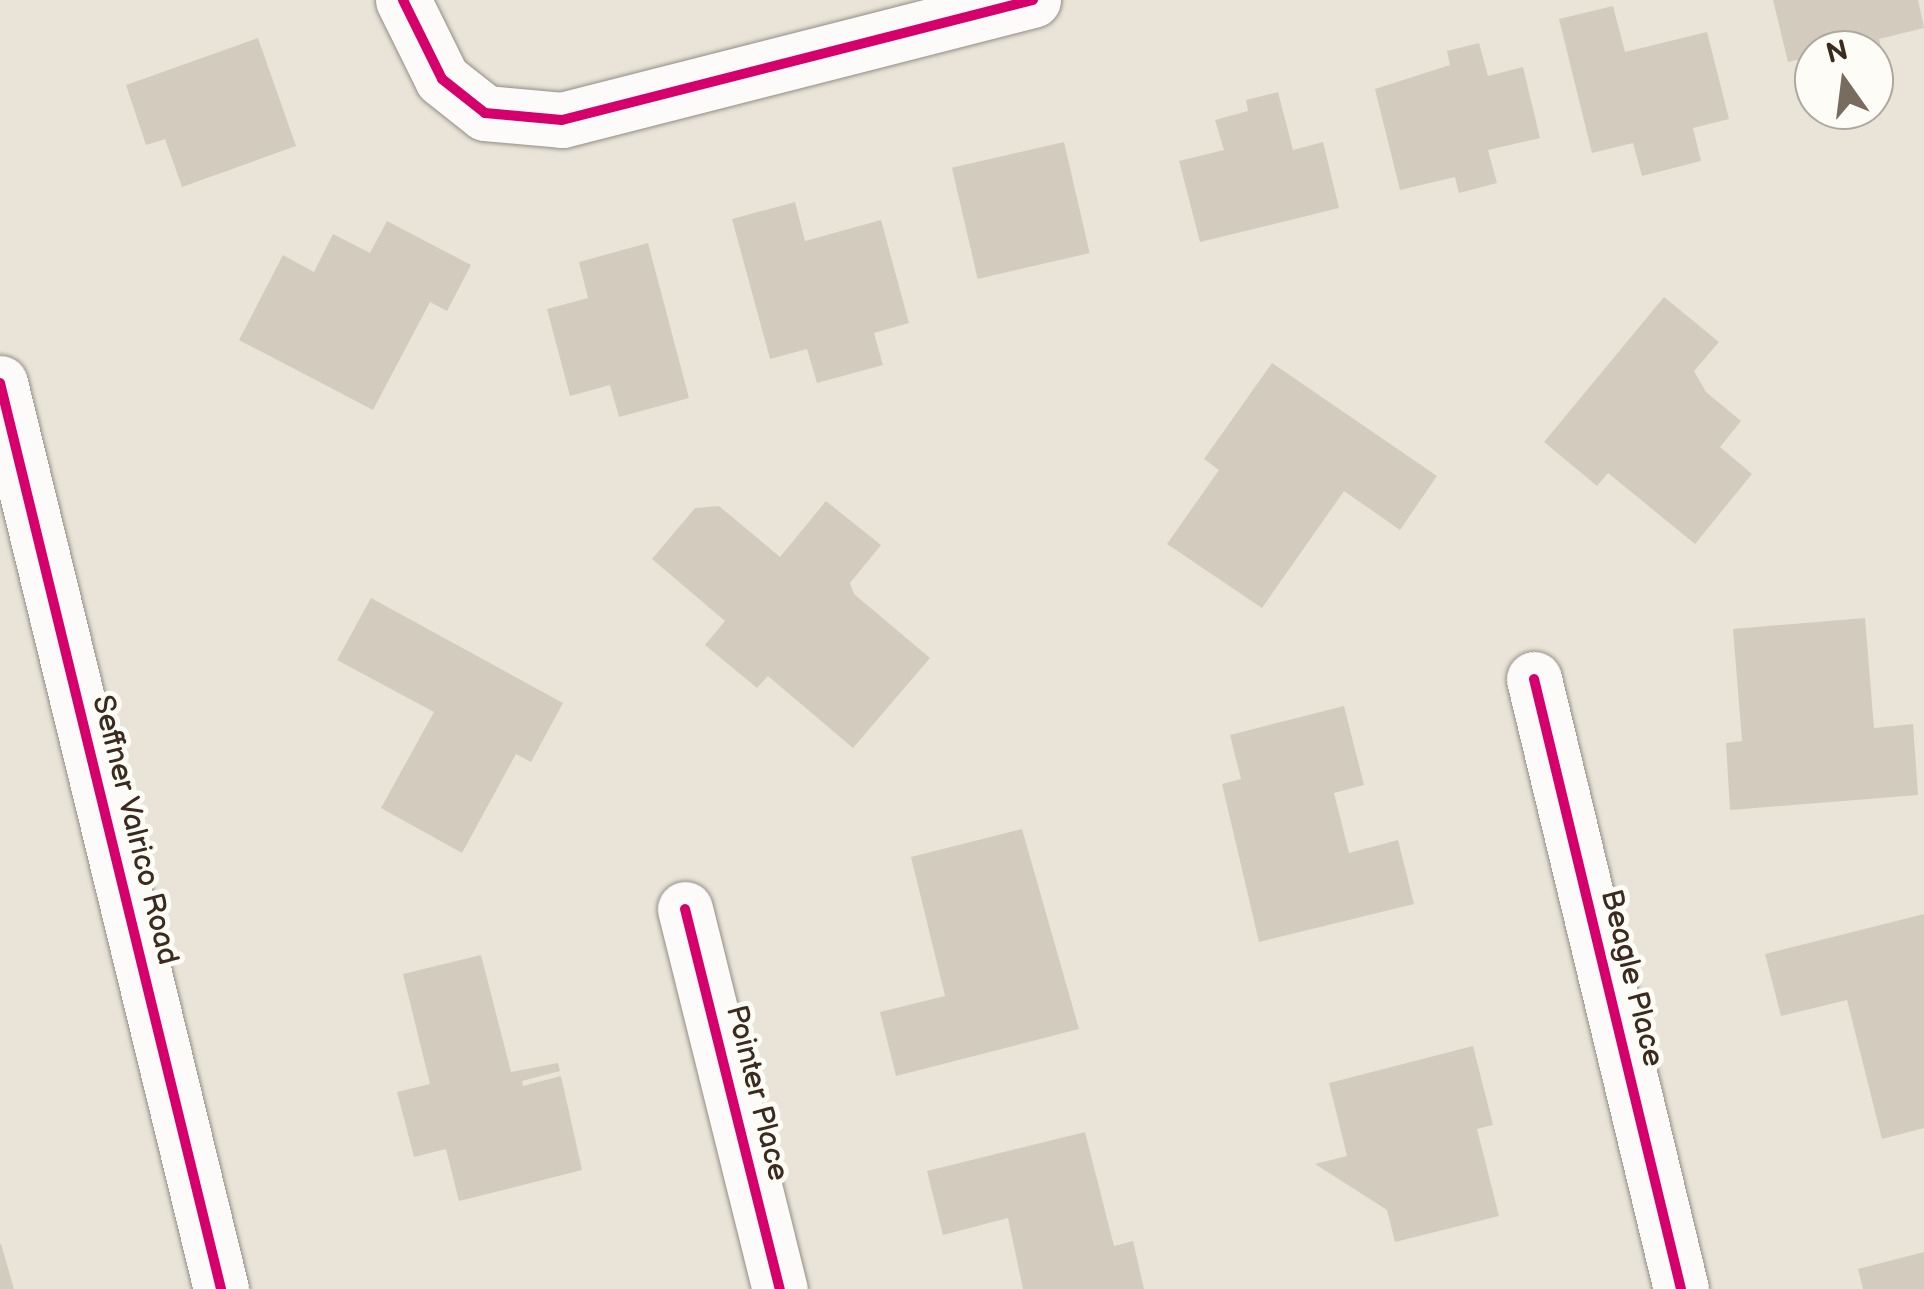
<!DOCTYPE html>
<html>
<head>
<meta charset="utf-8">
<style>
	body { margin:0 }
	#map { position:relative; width:1924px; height:1289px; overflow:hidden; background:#e9e4d7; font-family:"Balsamiq Sans",sans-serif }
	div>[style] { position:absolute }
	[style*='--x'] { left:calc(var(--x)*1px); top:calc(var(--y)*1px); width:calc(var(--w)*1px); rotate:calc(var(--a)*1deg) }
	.building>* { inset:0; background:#d4cbbf; transform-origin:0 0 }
	.roads { filter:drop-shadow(0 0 2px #938e85) drop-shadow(0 0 2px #938e85) }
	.minor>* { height:55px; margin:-27.5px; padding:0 27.5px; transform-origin:27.5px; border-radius:27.5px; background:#fcfbf9 }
	.cycleway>* { height:10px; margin:-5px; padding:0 5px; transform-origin:5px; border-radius:5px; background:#d6006c }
	span { translate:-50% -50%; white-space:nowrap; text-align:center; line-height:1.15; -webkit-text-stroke:10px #fdfcf7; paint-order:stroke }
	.street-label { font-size:30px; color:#3b2a1e }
	.north { position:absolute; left:1794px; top:30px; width:100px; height:100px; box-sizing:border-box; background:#fdfcf7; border:2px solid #afa8a0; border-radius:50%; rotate:346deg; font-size:28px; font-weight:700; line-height:40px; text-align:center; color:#3b2a1e }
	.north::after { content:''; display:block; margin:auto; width:35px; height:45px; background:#786b5f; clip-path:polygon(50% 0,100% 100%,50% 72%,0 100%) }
</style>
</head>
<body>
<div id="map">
	<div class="building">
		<i style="clip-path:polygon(1773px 0,1918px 0,1924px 28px,1879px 39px,1886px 66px,1874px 69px,1874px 50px,1814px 50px,1814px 56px,1788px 62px)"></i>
		<i style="clip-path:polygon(1613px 6px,1625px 52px,1707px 32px,1729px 119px,1693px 128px,1701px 161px,1642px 176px,1633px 143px,1592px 153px,1559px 19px)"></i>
		<i style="clip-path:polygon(258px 38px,296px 146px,182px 187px,165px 139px,146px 145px,126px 85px)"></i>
		<i style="clip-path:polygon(1479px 43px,1488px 76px,1523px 67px,1540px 138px,1488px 150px,1497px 183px,1459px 193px,1455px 177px,1400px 190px,1375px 89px,1450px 65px,1447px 51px)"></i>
		<i style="clip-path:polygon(1278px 92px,1293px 150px,1323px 142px,1339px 208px,1200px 242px,1179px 161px,1224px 150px,1215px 120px,1248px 111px,1246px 100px)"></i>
		<i style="left:1064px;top:142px;width:114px;height:115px;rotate:77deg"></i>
		<i style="clip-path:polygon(795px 202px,805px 241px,881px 220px,909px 323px,874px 333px,883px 365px,817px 383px,807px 349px,770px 359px,732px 219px)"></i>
		<i style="clip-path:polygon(387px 221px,471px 265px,447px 311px,430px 302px,373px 410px,239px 340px,283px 255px,314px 272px,333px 234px,370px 253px)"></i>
		<i style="clip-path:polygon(648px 243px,689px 398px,619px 417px,610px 385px,570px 396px,547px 309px,588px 298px,579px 262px)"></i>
		<i style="clip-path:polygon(1664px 297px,1719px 342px,1694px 371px,1706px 392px,1741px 421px,1720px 447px,1752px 474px,1695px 544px,1608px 473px,1597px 486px,1544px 442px)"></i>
		<i style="clip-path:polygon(1272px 363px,1437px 476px,1400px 530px,1344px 491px,1262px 608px,1167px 544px,1219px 470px,1204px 459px)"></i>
		<i style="clip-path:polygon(826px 501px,881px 545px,850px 583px,854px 594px,930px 658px,853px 748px,768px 676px,757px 688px,705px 645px,725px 621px,652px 559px,695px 508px,719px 506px,780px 557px)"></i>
		<i style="clip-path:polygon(371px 598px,563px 703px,531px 762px,516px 754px,462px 853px,381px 808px,434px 712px,337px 660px)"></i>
		<i style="clip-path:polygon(1865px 618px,1874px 728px,1913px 724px,1918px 795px,1730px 810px,1726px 743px,1742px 741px,1733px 629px)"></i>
		<i style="clip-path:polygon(1344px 706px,1364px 785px,1334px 793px,1349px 853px,1398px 840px,1414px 904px,1259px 942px,1222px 784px,1241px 779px,1230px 735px)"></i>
		<i style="clip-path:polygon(1022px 829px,1079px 1029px,896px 1076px,880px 1012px,945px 996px,911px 857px)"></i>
		<i style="clip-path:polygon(1924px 914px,1924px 1128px,1882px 1139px,1847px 1000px,1781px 1016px,1765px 954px)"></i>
		<i style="clip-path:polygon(481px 955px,511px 1072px,558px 1063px,560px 1071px,522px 1081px,523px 1086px,561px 1076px,582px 1170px,459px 1201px,446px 1149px,414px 1157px,397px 1092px,430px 1084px,403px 974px)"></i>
		<i style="clip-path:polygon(1473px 1046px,1493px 1125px,1477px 1129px,1499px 1216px,1395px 1242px,1387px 1210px,1315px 1164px,1347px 1156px,1329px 1083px)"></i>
		<i style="clip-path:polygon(1085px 1132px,1114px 1246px,1133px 1241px,1144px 1289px,1023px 1289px,1008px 1218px,943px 1235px,927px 1171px)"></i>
		<i style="clip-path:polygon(0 1244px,1px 1244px,14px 1289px,0 1289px)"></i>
		<i style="clip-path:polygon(1924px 1252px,1924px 1289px,1863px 1289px,1858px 1269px)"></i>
	</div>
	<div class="roads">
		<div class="minor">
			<i style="--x:403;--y:0;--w:88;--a:63.7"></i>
			<i style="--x:442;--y:79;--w:55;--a:38.3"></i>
			<i style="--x:485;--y:113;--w:77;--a:5.2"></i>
			<i style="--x:562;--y:120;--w:486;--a:-14.3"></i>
			<i style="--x:0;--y:383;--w:933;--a:76.29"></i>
			<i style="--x:1534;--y:679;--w:627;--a:76.45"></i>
			<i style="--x:685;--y:909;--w:392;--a:76"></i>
		</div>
	</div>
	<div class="cycleway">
		<i style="--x:403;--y:0;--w:88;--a:63.7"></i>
		<i style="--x:442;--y:79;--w:55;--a:38.3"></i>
		<i style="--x:485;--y:113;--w:77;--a:5.2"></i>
		<i style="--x:562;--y:120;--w:486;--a:-14.3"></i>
		<i style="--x:0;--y:383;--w:933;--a:76.29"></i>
		<i style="--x:1534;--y:679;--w:627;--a:76.45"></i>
		<i style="--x:685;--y:909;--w:392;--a:76"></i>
	</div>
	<div class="street-label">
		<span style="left:135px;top:830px;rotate:76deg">Seffner Valrico Road</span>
		<span style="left:1632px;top:978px;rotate:76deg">Beagle Place</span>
		<span style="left:757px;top:1093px;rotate:76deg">Pointer Place</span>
	</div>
	<div class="north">N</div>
</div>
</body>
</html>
